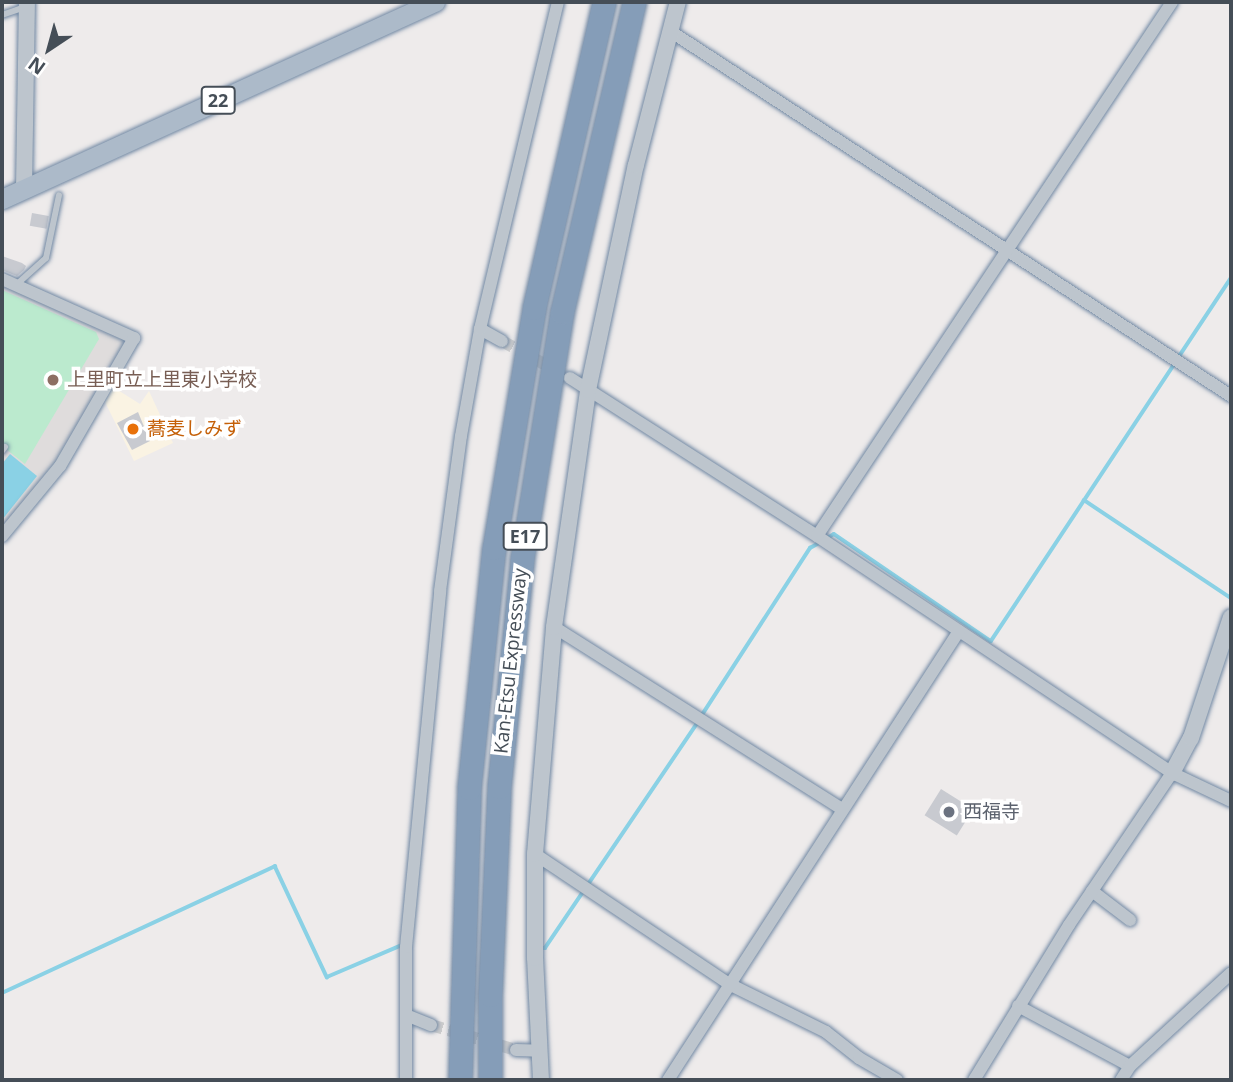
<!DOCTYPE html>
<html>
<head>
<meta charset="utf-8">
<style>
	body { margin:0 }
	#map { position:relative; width:1233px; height:1082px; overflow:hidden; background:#eeebeb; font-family:"Open Sans","Noto Sans JP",sans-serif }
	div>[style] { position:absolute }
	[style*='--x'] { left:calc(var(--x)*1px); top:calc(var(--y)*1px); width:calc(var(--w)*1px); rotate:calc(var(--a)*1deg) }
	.commercial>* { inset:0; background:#faf3e3 }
	.education>* { inset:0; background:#dfdcdc }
	.green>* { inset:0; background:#bbeace }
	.water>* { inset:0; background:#8ad1e5 }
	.stream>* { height:3.5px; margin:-1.75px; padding:0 1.75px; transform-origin:1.75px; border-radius:1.75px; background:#8ad1e5 }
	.building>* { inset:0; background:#c8cad0; transform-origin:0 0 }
	.minor-tunnel>* { height:12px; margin-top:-6px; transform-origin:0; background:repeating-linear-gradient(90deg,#cccccd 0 12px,transparent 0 18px) }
	.roads { filter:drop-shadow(0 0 2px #7188a3) drop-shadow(0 0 2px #7188a3) }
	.service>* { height:6px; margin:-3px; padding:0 3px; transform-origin:3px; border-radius:3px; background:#bdc5cd }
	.minor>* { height:12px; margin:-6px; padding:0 6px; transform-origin:6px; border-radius:6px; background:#bdc5cd }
	.tertiary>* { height:16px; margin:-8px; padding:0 8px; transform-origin:8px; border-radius:8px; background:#bdc5cd }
	.primary>* { height:19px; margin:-9.5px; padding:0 9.5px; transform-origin:9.5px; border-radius:9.5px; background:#acbac9 }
	.motorway>* { height:23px; margin:-11.5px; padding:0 11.5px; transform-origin:11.5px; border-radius:11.5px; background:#859db8 }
	.dots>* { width:19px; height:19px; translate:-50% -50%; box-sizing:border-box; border:4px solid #fff; border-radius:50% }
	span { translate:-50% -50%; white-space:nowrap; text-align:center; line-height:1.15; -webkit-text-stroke:7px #fff; paint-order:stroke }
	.shield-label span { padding:2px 5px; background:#fff; border:2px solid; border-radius:5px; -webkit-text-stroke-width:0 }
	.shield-label { font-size:18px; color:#454e57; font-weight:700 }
	.education-label { font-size:19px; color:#785e54 }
	.left { translate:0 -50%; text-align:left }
	.food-label { font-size:19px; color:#c56008 }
	.street-label { font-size:19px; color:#454e57 }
	.worship-label { font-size:19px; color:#5b616d }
	.frame { position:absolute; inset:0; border:4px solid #454e57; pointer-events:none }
	.north { position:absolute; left:14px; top:14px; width:70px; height:70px; -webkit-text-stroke:5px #fff; paint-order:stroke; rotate:216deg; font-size:19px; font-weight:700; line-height:28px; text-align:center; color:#454e57 }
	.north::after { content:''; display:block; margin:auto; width:24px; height:32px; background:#454e57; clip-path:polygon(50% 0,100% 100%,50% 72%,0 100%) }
</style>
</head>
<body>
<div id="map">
	<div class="commercial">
		<i style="clip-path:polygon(113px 387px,140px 404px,149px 391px,173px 443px,134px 461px,105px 402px)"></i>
	</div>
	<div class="education">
		<i style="clip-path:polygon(2px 284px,125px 338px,126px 343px,64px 451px,2px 528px)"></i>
	</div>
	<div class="green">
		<i style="clip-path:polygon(2px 290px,96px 332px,99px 339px,25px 464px,2px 446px)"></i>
	</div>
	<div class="water">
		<i style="clip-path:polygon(10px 454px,37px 476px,2px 520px,2px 464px)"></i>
	</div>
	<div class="stream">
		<i style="--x:1178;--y:358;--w:96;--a:-56.5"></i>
		<i style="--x:1084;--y:500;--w:177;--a:33.7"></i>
		<i style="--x:826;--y:539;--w:9;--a:-32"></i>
		<i style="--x:834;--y:534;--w:190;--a:34.3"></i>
		<i style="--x:991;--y:641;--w:332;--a:-56.5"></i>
		<i style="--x:702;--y:715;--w:199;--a:-57.1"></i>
		<i style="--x:810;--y:548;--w:10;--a:-29"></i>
		<i style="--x:539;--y:948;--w:6;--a:0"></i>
		<i style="--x:545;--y:948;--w:273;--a:-55.9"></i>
		<i style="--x:2;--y:993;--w:301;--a:-24.9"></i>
		<i style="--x:275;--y:866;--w:123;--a:64.9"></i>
		<i style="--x:327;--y:977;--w:82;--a:-23.1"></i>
	</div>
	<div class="building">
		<i style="left:32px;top:213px;width:17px;height:13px;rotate:10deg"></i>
		<i style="clip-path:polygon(2px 256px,22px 263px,26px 266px,24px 270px,17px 276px,2px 270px)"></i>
		<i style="clip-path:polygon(138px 412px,150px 441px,132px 450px,117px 423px)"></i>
		<i style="left:941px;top:789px;width:38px;height:31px;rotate:32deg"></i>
	</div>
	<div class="minor-tunnel">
		<i style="--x:502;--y:341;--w:63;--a:28.6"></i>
		<i style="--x:431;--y:1025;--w:89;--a:16.4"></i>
	</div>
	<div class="roads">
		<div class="service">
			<i style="--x:2;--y:15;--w:24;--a:-19"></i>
			<i style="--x:16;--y:285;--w:40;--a:-42"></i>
			<i style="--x:46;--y:258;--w:64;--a:-78.3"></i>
			<i style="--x:2;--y:451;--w:5;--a:-53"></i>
		</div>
		<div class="minor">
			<i style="--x:670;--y:31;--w:669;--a:33.05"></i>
			<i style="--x:2;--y:279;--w:145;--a:24.1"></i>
			<i style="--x:134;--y:338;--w:148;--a:120"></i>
			<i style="--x:60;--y:466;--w:91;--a:129.6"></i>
			<i style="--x:480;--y:329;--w:25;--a:29"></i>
			<i style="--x:570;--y:378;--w:293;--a:32.6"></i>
			<i style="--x:817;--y:536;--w:427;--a:33.7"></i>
			<i style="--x:1172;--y:773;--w:65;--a:25.4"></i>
			<i style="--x:817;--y:536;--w:641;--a:-56.38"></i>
			<i style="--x:554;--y:627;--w:341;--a:32.3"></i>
			<i style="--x:535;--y:854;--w:236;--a:33.8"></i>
			<i style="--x:731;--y:985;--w:106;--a:26.3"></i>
			<i style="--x:826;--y:1032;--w:42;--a:38.2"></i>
			<i style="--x:859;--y:1058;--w:44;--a:30.1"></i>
			<i style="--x:1092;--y:891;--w:48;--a:37.3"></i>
			<i style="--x:1018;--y:1006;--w:127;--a:28.2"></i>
			<i style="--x:406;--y:1015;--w:27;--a:22"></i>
			<i style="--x:516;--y:1050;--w:24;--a:2"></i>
			<i style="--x:406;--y:1080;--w:133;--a:-90"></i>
			<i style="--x:406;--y:947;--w:358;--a:-84.5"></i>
			<i style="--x:440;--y:591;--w:156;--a:-82.3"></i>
			<i style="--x:461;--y:436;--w:109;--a:-79.9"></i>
			<i style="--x:480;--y:329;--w:336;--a:-76.6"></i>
			<i style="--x:668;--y:1080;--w:535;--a:-57.05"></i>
			<i style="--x:974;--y:1080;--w:182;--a:-58.5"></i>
			<i style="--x:1069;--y:925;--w:184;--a:-55.9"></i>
			<i style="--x:1121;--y:1080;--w:17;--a:-57"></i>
			<i style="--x:1130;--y:1066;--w:137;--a:-42.6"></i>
		</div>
		<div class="tertiary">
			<i style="--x:24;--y:189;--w:187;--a:-89.1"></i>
			<i style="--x:1172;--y:773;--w:40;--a:-62"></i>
			<i style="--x:1191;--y:738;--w:127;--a:-71.7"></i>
			<i style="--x:541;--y:1080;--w:122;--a:-92.8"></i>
			<i style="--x:535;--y:958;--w:104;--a:-90"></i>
			<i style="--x:535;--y:854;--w:228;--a:-85.2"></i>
			<i style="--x:554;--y:627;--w:239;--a:-81.8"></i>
			<i style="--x:588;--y:390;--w:230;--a:-78"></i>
			<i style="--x:636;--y:165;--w:168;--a:-75.6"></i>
		</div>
		<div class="primary">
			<i style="--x:2;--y:199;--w:476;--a:-24.5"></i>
		</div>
		<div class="motorway">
			<i style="--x:460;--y:1080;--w:292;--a:-88.2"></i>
			<i style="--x:469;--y:788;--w:241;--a:-84.1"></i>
			<i style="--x:494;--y:548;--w:243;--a:-80.5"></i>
			<i style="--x:534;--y:308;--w:314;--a:-77.1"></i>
			<i style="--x:490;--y:1080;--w:85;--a:-90"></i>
			<i style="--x:490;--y:995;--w:208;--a:-87.5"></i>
			<i style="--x:499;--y:787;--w:229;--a:-84.2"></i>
			<i style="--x:522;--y:559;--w:250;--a:-80.8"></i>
			<i style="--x:562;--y:312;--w:318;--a:-76.9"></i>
		</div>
	</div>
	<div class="dots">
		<i style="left:53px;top:380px;background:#8d6e63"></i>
		<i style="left:133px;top:429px;background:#e8710a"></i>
		<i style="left:949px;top:812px;background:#6b7280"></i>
	</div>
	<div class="shield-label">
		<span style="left:218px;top:100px">22</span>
		<span style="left:525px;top:536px">E17</span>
	</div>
	<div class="education-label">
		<span class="left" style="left:67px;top:380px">上里町立上里東小学校</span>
	</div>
	<div class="food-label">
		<span class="left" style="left:147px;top:429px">蕎麦しみず</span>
	</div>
	<div class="street-label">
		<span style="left:511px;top:661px;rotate:-84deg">Kan-Etsu Expressway</span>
	</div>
	<div class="worship-label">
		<span class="left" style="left:963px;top:812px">西福寺</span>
	</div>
	<div class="frame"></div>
	<div class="north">N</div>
</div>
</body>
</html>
